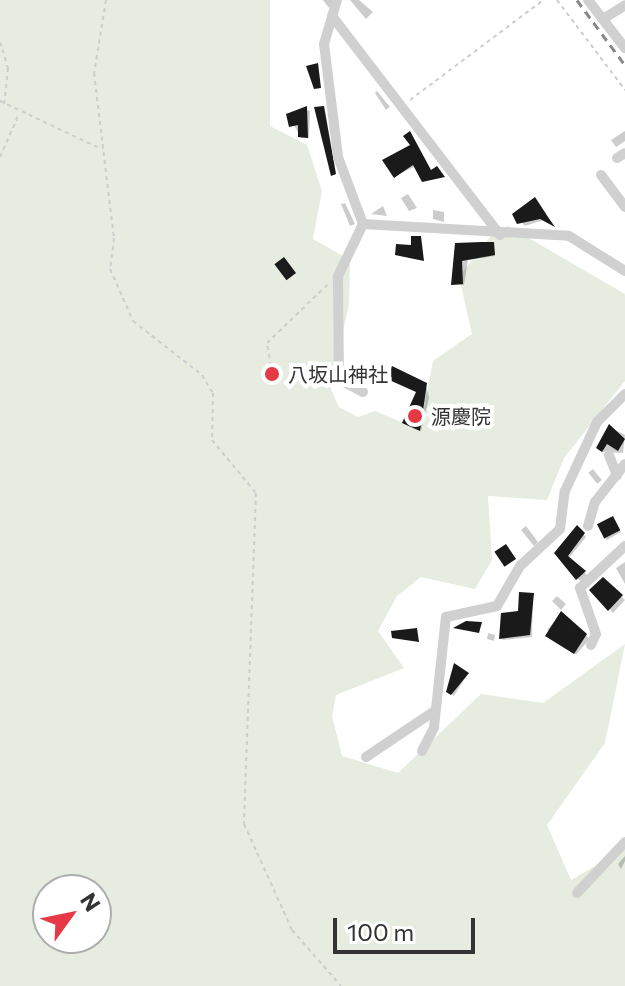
<!DOCTYPE html>
<html>
<head>
<meta charset="utf-8">
<style>
	body { margin:0 }
	#map { position:relative; width:625px; height:986px; overflow:hidden; background:#fff; font-family:Commissioner,"Noto Sans JP",sans-serif }
	div>[style] { position:absolute }
	[style*='--x'] { left:calc(var(--x)*1px); top:calc(var(--y)*1px); width:calc(var(--w)*1px); rotate:calc(var(--a)*1deg) }
	.green>* { inset:0; background:#e6ecdf }
	.shadow>* { inset:0; background:#0003; transform-origin:0 0 }
	.building>* { inset:0; background:#1a1a1a; transform-origin:0 0 }
	.path>* { height:2px; margin-top:-1px; transform-origin:0; background:repeating-linear-gradient(90deg,#cdcdcd 0 4px,transparent 0 8px) }
	.minor>* { height:10px; margin:-5px; padding:0 5px; transform-origin:5px; border-radius:5px; background:#d0d0d0 }
	.rail>* { height:3px; margin-top:-1.5px; transform-origin:0; background:repeating-linear-gradient(90deg,#888 0 8px,transparent 0 14px) }
	.dots>* { width:22px; height:22px; translate:-50% -50%; box-sizing:border-box; border:4px solid #fff; border-radius:50% }
	span { translate:-50% -50%; white-space:nowrap; text-align:center; line-height:1.15; -webkit-text-stroke:8px #fff; paint-order:stroke }
	.poi-label { font-size:20px; color:#333 }
	.left { translate:0 -50%; text-align:left }
	.north { position:absolute; left:32px; top:874px; width:80px; height:80px; box-sizing:border-box; background:#fff; border:2px solid #adadad; border-radius:50%; rotate:57deg; font-size:22px; font-weight:700; line-height:32px; text-align:center; color:#333 }
	.north::after { content:''; display:block; margin:auto; width:28px; height:36px; background:#e63946; clip-path:polygon(50% 0,100% 100%,50% 72%,0 100%) }
	.scale { position:absolute; left:333px; top:918px; width:142px; height:36px; box-sizing:border-box; border:4px solid #333; border-top:0; padding-left:10px; font-size:24px; line-height:28px; white-space:nowrap; color:#333; -webkit-text-stroke:6px #fff; paint-order:stroke }
</style>
</head>
<body>
<div id="map">
	<div class="green">
		<i style="clip-path:polygon(evenodd,0 0,270px 0,270px 126px,307px 145px,322px 191px,313px 239px,350px 260px,349px 305px,330px 387px,339px 407px,358px 417px,375px 411px,420px 430px,433px 361px,472px 334px,459px 277px,494px 232px,508px 226px,625px 294px,625px 381px,564px 458px,547px 500px,488px 496px,492px 560px,475px 589px,421px 577px,397px 596px,378px 631px,404px 668px,336px 695px,332px 716px,342px 756px,398px 773px,481px 694px,543px 703px,625px 644px,605px 743px,547px 825px,571px 880px,625px 849px,625px 986px,0 986px,0 0,48px 890px,96px 890px,96px 938px,48px 938px,48px 890px)"></i>
	</div>
	<div class="shadow">
		<i style="clip-path:polygon(323px 0,334px 0,329px 8px)"></i>
		<i style="clip-path:polygon(350px 0,359px 0,373px 12px,366px 19px)"></i>
		<i style="clip-path:polygon(375px 93px,377px 91px,390px 107px,386px 110px)"></i>
		<i style="clip-path:polygon(310px 110px,309px 138px,301px 138px,289px 116px)"></i>
		<i style="clip-path:polygon(625px 131px,625px 141px,616px 147px,611px 140px)"></i>
		<i style="clip-path:polygon(410px 134px,431px 173px,441px 176px,423px 180px,416px 166px,395px 176px,385px 160px,413px 145px)"></i>
		<i style="clip-path:polygon(408px 194px,417px 208px,409px 211px,401px 198px)"></i>
		<i style="clip-path:polygon(535px 200px,544px 220px,525px 226px,515px 215px)"></i>
		<i style="clip-path:polygon(345px 203px,355px 224px,350px 226px,341px 204px)"></i>
		<i style="clip-path:polygon(383px 206px,387px 216px,371px 214px)"></i>
		<i style="clip-path:polygon(433px 210px,444px 212px,444px 222px,433px 219px)"></i>
		<i style="clip-path:polygon(493px 244px,495px 256px,468px 260px,464px 285px,454px 285px,457px 245px)"></i>
		<i style="clip-path:polygon(276px 371px,278px 376px,270px 379px,268px 373px)"></i>
		<i style="clip-path:polygon(426px 385px,429px 398px,421px 431px,406px 424px)"></i>
		<i style="clip-path:polygon(610px 427px,625px 435px,623px 453px,602px 452px)"></i>
		<i style="left:593px;top:469px;width:14px;height:6px;rotate:51deg"></i>
		<i style="clip-path:polygon(615px 521px,621px 532px,607px 540px,605px 538px)"></i>
		<i style="clip-path:polygon(526px 526px,538px 542px,534px 546px,521px 530px)"></i>
		<i style="clip-path:polygon(577px 528px,586px 537px,568px 559px,587px 575px,580px 581px,557px 553px)"></i>
		<i style="clip-path:polygon(625px 562px,625px 584px,616px 568px)"></i>
		<i style="clip-path:polygon(603px 580px,625px 600px,613px 613px,592px 590px)"></i>
		<i style="clip-path:polygon(533px 595px,532px 637px,503px 640px,501px 638px)"></i>
		<i style="clip-path:polygon(557px 596px,566px 604px,561px 610px,552px 601px)"></i>
		<i style="left:561px;top:614px;width:38px;height:21px;rotate:41deg"></i>
		<i style="clip-path:polygon(488px 633px,495px 635px,494px 641px,487px 639px)"></i>
		<i style="clip-path:polygon(467px 675px,454px 696px,448px 692px)"></i>
		<i style="clip-path:polygon(625px 856px,625px 861px,621px 869px,618px 864px)"></i>
	</div>
	<div class="building">
		<i style="clip-path:polygon(318px 63px,321px 88px,314px 89px,306px 66px)"></i>
		<i style="clip-path:polygon(307px 106px,308px 138px,298px 137px,298px 125px,289px 127px,286px 114px)"></i>
		<i style="clip-path:polygon(324px 106px,336px 174px,331px 176px,314px 107px)"></i>
		<i style="clip-path:polygon(410px 131px,431px 170px,437px 166px,445px 177px,422px 182px,413px 165px,394px 178px,382px 160px,410px 145px,403px 136px)"></i>
		<i style="clip-path:polygon(535px 197px,548px 217px,555px 227px,540px 219px,517px 224px,512px 214px)"></i>
		<i style="clip-path:polygon(411px 236px,421px 236px,424px 261px,395px 255px,396px 244px,411px 245px)"></i>
		<i style="clip-path:polygon(482px 242px,494px 242px,495px 255px,462px 261px,463px 284px,451px 285px,455px 243px)"></i>
		<i style="left:284px;top:257px;width:20px;height:12px;rotate:53deg"></i>
		<i style="clip-path:polygon(392px 366px,427px 383px,420px 431px,402px 423px,416px 392px,387px 379px)"></i>
		<i style="clip-path:polygon(609px 424px,625px 439px,618px 451px,607px 444px,602px 452px,596px 448px)"></i>
		<i style="left:613px;top:516px;width:16px;height:18px;rotate:63deg"></i>
		<i style="clip-path:polygon(577px 525px,585px 533px,568px 556px,586px 571px,576px 580px,554px 553px)"></i>
		<i style="left:506px;top:544px;width:18px;height:14px;rotate:56deg"></i>
		<i style="clip-path:polygon(603px 577px,623px 595px,608px 611px,589px 590px)"></i>
		<i style="clip-path:polygon(519px 592px,534px 593px,530px 635px,499px 639px,501px 613px,518px 611px)"></i>
		<i style="clip-path:polygon(561px 611px,587px 634px,574px 654px,545px 636px)"></i>
		<i style="clip-path:polygon(466px 621px,482px 622px,479px 633px,453px 628px)"></i>
		<i style="clip-path:polygon(417px 628px,419px 642px,392px 638px,391px 631px)"></i>
		<i style="clip-path:polygon(454px 663px,469px 673px,451px 695px,446px 692px)"></i>
	</div>
	<div class="path">
		<i style="--x:106;--y:0;--w:74;--a:99.3"></i>
		<i style="--x:94;--y:73;--w:166;--a:83.1"></i>
		<i style="--x:114;--y:238;--w:31;--a:97"></i>
		<i style="--x:110;--y:269;--w:57;--a:66.1"></i>
		<i style="--x:133;--y:321;--w:88;--a:38"></i>
		<i style="--x:202;--y:375;--w:21;--a:59"></i>
		<i style="--x:213;--y:393;--w:47;--a:91.2"></i>
		<i style="--x:212;--y:440;--w:69;--a:50.3"></i>
		<i style="--x:256;--y:493;--w:331;--a:92.1"></i>
		<i style="--x:244;--y:824;--w:116;--a:65.6"></i>
		<i style="--x:292;--y:930;--w:74;--a:48.8"></i>
		<i style="--x:557;--y:0;--w:113;--a:52.9"></i>
		<i style="--x:0;--y:42;--w:27;--a:73"></i>
		<i style="--x:8;--y:68;--w:36;--a:96"></i>
		<i style="--x:410;--y:100;--w:166;--a:-36.9"></i>
		<i style="--x:0;--y:101;--w:110;--a:25.4"></i>
		<i style="--x:0;--y:157;--w:45;--a:-66.3"></i>
		<i style="--x:271;--y:366;--w:23;--a:-100"></i>
		<i style="--x:267;--y:343;--w:85;--a:-44"></i>
	</div>
	<div class="minor">
		<i style="--x:337;--y:0;--w:46;--a:106.5"></i>
		<i style="--x:324;--y:44;--w:114;--a:82.9"></i>
		<i style="--x:338;--y:157;--w:72;--a:69.5"></i>
		<i style="--x:363;--y:224;--w:206;--a:3.3"></i>
		<i style="--x:569;--y:236;--w:66;--a:32"></i>
		<i style="--x:588;--y:0;--w:61;--a:52.4"></i>
		<i style="--x:332;--y:16;--w:276;--a:52.5"></i>
		<i style="--x:603;--y:19;--w:26;--a:-32"></i>
		<i style="--x:617;--y:158;--w:9;--a:-32"></i>
		<i style="--x:601;--y:175;--w:40;--a:53"></i>
		<i style="--x:363;--y:392;--w:27;--a:-152"></i>
		<i style="--x:339;--y:379;--w:103;--a:-90.6"></i>
		<i style="--x:338;--y:276;--w:58;--a:-64.3"></i>
		<i style="--x:609;--y:455;--w:22;--a:69"></i>
		<i style="--x:588;--y:526;--w:25;--a:-74"></i>
		<i style="--x:595;--y:502;--w:48;--a:-51.7"></i>
		<i style="--x:591;--y:645;--w:12;--a:-66"></i>
		<i style="--x:596;--y:634;--w:49;--a:-109.2"></i>
		<i style="--x:580;--y:588;--w:62;--a:-43"></i>
		<i style="--x:422;--y:751;--w:27;--a:-63"></i>
		<i style="--x:434;--y:727;--w:111;--a:-83.8"></i>
		<i style="--x:446;--y:617;--w:52;--a:-12.2"></i>
		<i style="--x:497;--y:606;--w:46;--a:-60.1"></i>
		<i style="--x:520;--y:566;--w:54;--a:-42.8"></i>
		<i style="--x:560;--y:529;--w:38;--a:-83"></i>
		<i style="--x:565;--y:491;--w:76;--a:-65.1"></i>
		<i style="--x:597;--y:422;--w:40;--a:-45"></i>
		<i style="--x:366;--y:757;--w:81;--a:-33.9"></i>
		<i style="--x:577;--y:893;--w:70;--a:-46.7"></i>
	</div>
	<div class="rail">
		<i style="--x:577;--y:0;--w:81;--a:53.6"></i>
	</div>
	<div class="dots">
		<i style="left:272px;top:374px;background:#e63946"></i>
		<i style="left:415px;top:416px;background:#e63946"></i>
	</div>
	<div class="poi-label">
		<span class="left" style="left:288px;top:374px">八坂山神社</span>
		<span class="left" style="left:431px;top:416px">源慶院</span>
	</div>
	<div class="north">N</div>
	<div class="scale">100 m</div>
</div>
</body>
</html>
